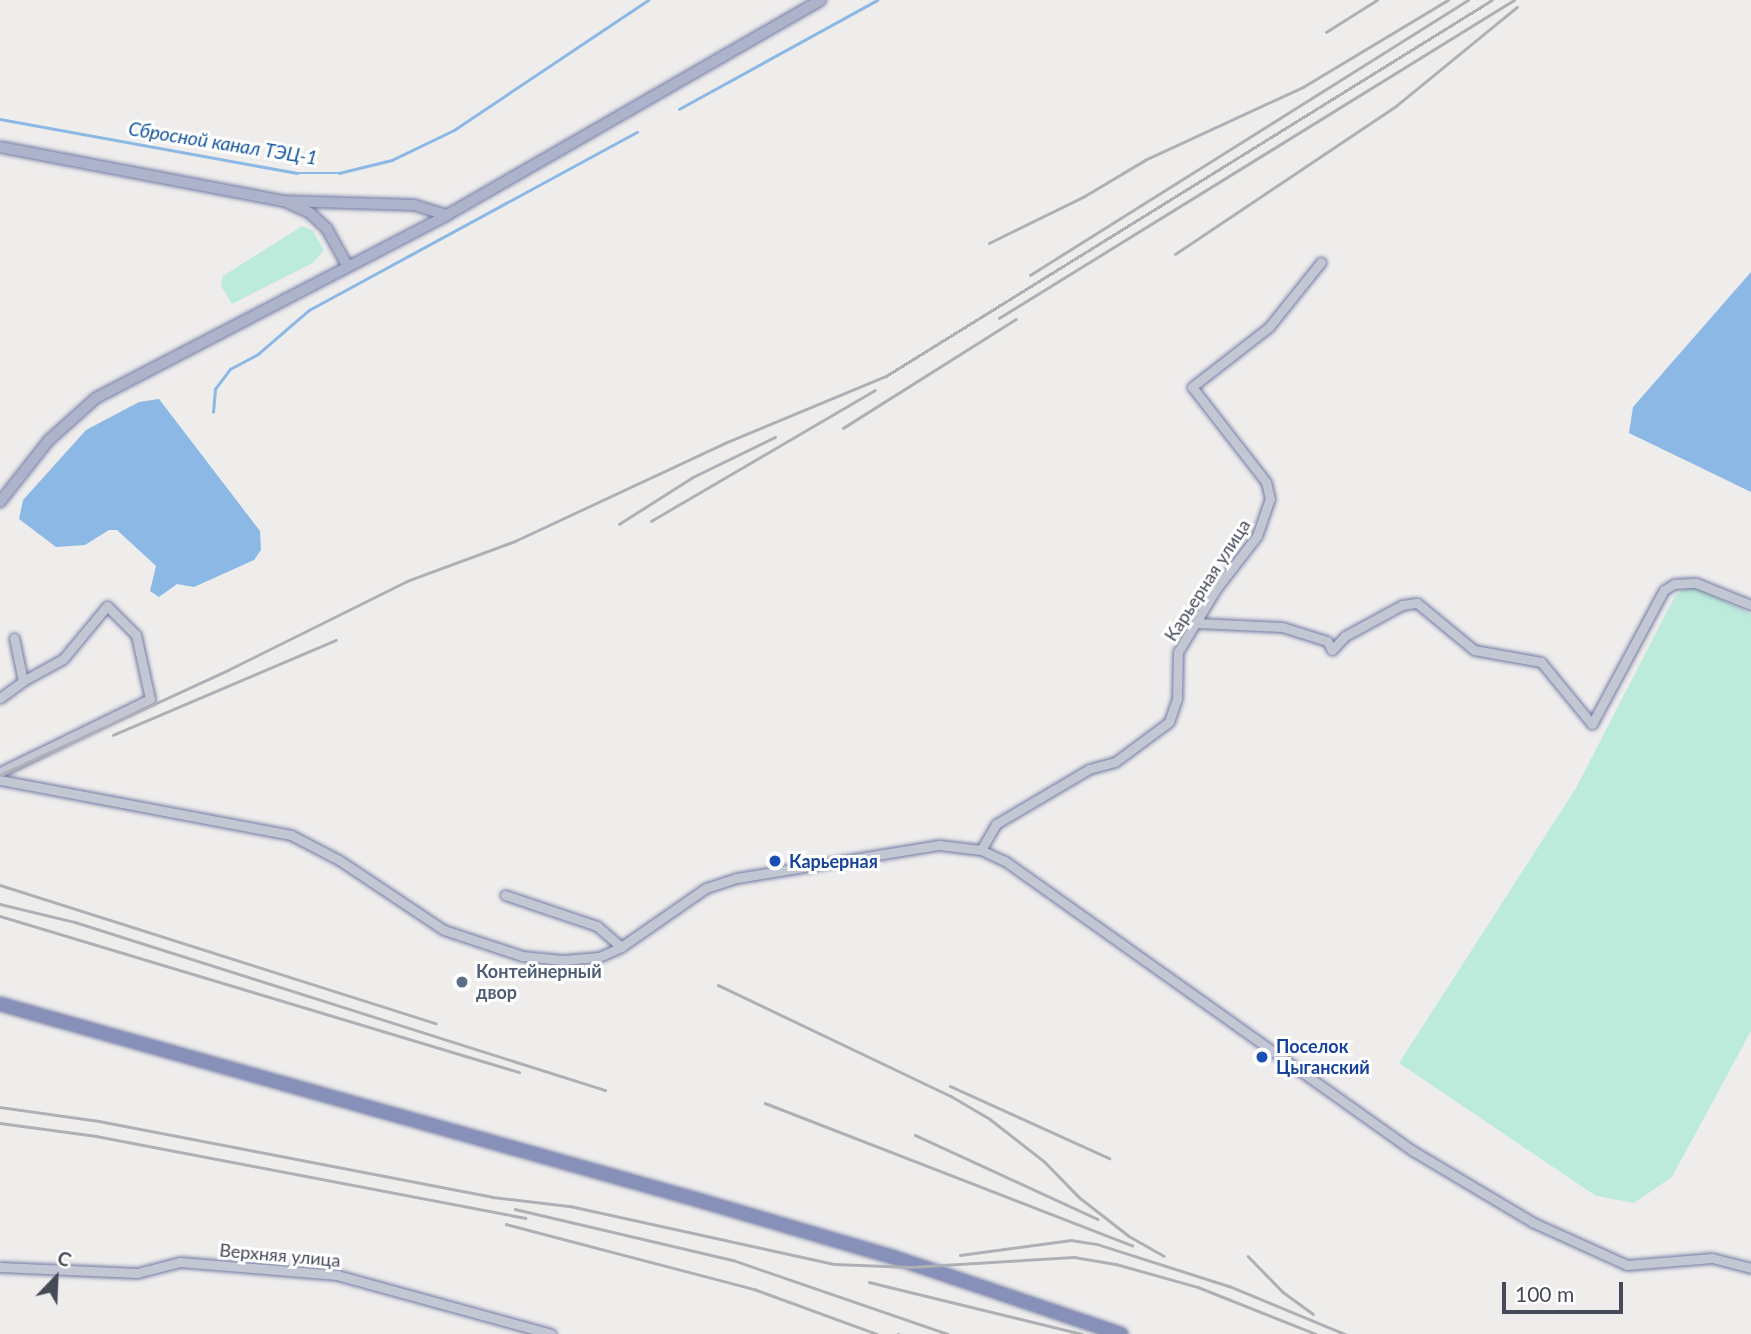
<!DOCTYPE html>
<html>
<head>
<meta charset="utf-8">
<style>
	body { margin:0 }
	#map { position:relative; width:1751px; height:1334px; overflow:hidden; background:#efedec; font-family:Lato,sans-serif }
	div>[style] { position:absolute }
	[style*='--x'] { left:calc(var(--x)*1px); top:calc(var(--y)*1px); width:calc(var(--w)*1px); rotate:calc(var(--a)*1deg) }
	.green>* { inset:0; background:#bcebdc }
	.water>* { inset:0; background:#8bb8e5 }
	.stream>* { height:2.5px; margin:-1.25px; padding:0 1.25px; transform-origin:1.25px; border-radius:1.25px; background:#8bb8e5 }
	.roads { filter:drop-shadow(0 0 2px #727ba4) drop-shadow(0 0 2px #727ba4) }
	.minor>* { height:9px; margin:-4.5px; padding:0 4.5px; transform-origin:4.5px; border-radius:4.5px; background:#c3c7d3 }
	.major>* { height:10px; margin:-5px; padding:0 5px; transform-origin:5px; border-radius:5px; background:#adb3ca }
	.highway>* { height:12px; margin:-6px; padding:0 6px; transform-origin:6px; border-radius:6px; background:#8690b8 }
	.rail>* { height:2.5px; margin:-1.25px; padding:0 1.25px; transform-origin:1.25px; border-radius:1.25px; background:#afafb6 }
	.dots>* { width:19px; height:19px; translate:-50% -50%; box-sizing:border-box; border:4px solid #fff; border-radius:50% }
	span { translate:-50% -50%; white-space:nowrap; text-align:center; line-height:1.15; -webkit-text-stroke:6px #fff; paint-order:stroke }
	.street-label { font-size:18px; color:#464a58 }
	.transit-label { font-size:18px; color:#164399; font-weight:700 }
	.left { translate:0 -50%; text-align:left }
	.service-label { font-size:18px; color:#4e5e75; font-weight:700 }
	.water-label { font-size:19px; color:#15579c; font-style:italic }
	.north { position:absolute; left:21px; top:1243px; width:70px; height:70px; -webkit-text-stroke:5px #fff; paint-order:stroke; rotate:23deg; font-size:19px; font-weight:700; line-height:28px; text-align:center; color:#464a58 }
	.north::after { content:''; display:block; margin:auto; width:24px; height:32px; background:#464a58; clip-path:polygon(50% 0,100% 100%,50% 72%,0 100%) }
	.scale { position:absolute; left:1502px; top:1282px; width:121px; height:32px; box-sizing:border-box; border:4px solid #464a58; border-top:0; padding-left:9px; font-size:21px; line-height:24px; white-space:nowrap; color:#464a58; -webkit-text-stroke:5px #fff; paint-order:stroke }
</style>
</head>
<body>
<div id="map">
	<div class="green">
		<i style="clip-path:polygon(302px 226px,312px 230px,324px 250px,313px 263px,232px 304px,221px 286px,223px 276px)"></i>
		<i style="clip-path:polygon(1690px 585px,1751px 614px,1751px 1031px,1672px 1177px,1634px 1203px,1596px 1196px,1399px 1063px,1576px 788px,1675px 596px)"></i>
	</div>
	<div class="water">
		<i style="clip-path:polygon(1751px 272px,1751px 492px,1629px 433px,1633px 407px)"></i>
		<i style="clip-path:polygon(159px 399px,260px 531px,261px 550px,254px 560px,194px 587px,177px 584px,159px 597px,150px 591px,156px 566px,117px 530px,109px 530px,85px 545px,56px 547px,19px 519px,23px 500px,86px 430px,139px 402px)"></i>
	</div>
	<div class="stream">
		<i style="--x:679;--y:109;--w:226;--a:-28.8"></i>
		<i style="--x:0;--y:119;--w:302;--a:10.3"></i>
		<i style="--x:297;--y:173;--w:42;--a:0"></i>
		<i style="--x:339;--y:173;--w:55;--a:-13.8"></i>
		<i style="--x:392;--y:160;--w:69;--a:-25.8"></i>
		<i style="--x:454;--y:130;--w:234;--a:-33.8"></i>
		<i style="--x:213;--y:412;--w:23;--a:-85"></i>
		<i style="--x:215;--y:389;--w:25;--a:-53"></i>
		<i style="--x:230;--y:369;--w:32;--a:-28"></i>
		<i style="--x:258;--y:354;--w:67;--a:-40.8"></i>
		<i style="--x:309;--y:310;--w:373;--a:-28.5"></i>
	</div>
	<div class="roads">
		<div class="minor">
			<i style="--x:1197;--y:623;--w:85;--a:2.7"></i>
			<i style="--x:1282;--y:627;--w:47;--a:17.3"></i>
			<i style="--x:1327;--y:641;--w:10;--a:61"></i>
			<i style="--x:1332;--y:650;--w:19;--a:-47"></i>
			<i style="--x:1345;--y:636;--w:65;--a:-28.5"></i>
			<i style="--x:1402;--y:605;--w:15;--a:-8"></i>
			<i style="--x:1417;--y:603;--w:74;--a:39.5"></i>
			<i style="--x:1474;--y:650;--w:68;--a:10.2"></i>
			<i style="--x:1541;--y:662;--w:80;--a:50.6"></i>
			<i style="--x:1592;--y:724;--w:152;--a:-61.8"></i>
			<i style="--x:1664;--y:590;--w:12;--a:-31"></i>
			<i style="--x:1674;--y:584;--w:22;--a:-3"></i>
			<i style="--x:1696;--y:583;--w:59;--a:21.8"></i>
			<i style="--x:0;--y:698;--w:29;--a:-36"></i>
			<i style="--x:23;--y:681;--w:44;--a:-101.8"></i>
			<i style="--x:0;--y:772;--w:167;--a:-26"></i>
			<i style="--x:150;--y:699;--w:66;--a:-102.3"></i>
			<i style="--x:136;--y:635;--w:41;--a:-135"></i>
			<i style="--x:107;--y:606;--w:69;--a:129.7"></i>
			<i style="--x:63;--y:659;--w:46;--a:151.2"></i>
			<i style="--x:0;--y:780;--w:296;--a:10.7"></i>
			<i style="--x:291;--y:835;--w:54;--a:27.5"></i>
			<i style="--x:339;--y:860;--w:126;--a:33.7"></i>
			<i style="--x:444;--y:930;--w:82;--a:18.4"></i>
			<i style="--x:522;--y:956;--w:41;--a:5.6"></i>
			<i style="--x:563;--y:960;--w:36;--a:-5"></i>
			<i style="--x:599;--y:957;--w:24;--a:-24"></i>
			<i style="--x:621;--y:947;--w:103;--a:-34.8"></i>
			<i style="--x:706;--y:888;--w:33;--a:-18"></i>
			<i style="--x:737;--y:878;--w:205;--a:-9.3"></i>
			<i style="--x:939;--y:845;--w:42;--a:6.8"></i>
			<i style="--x:981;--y:850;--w:26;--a:25"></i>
			<i style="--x:1005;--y:861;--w:501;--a:35.4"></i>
			<i style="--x:1413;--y:1151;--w:139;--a:30.8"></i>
			<i style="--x:1532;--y:1222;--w:104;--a:24.4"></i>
			<i style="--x:1627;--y:1265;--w:85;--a:-4.7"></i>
			<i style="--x:1712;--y:1258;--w:40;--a:14.4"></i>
			<i style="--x:981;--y:850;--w:30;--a:-60"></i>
			<i style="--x:996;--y:824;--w:108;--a:-30.6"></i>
			<i style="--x:1089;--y:769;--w:27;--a:-15"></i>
			<i style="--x:1115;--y:762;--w:67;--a:-36.5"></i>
			<i style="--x:1169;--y:722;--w:24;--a:-71"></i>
			<i style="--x:1177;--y:699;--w:47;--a:-88.8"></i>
			<i style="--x:1178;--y:652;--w:74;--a:-58.9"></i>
			<i style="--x:1216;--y:589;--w:67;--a:-52.3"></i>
			<i style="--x:1257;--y:536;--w:39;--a:-71"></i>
			<i style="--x:1270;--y:499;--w:17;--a:-103"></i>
			<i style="--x:1266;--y:482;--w:120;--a:-127.9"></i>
			<i style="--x:1192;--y:387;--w:98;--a:-37.9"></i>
			<i style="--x:1269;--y:327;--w:83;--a:-51.3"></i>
			<i style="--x:505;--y:895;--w:97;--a:18.6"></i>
			<i style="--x:597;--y:926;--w:32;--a:41"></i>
			<i style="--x:0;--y:1267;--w:137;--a:2.5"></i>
			<i style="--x:137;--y:1273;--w:44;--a:-14.3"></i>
			<i style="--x:180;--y:1262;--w:158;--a:4.7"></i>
			<i style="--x:337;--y:1275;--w:222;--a:15.4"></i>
		</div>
		<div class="major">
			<i style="--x:0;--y:147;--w:287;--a:10.8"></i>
			<i style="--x:282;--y:201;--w:132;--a:1.7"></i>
			<i style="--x:414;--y:205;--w:34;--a:17"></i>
			<i style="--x:288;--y:203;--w:24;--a:24"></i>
			<i style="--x:310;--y:213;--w:23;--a:43"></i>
			<i style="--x:327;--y:229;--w:43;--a:61.1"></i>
			<i style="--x:0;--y:502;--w:79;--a:-51.7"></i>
			<i style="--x:49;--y:440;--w:63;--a:-41.8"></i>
			<i style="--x:96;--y:398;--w:396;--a:-27.5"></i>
			<i style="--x:447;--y:215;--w:431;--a:-29.9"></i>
		</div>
		<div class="highway">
			<i style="--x:0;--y:1004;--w:725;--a:15.68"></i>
			<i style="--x:698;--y:1200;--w:203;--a:16.3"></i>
			<i style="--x:893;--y:1257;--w:241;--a:18.7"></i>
		</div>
	</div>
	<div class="rail">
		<i style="--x:1326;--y:32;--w:60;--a:-32.1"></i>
		<i style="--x:989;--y:243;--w:105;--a:-26.1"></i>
		<i style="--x:1083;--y:197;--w:72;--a:-30.8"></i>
		<i style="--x:1145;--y:160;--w:174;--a:-24.8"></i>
		<i style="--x:1303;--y:87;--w:169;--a:-31"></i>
		<i style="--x:1175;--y:254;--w:266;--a:-33.8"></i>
		<i style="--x:1396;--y:106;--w:156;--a:-39.3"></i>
		<i style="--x:1030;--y:275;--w:517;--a:-32.12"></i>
		<i style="--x:999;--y:318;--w:605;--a:-31.69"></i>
		<i style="--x:843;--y:428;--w:204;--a:-32.2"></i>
		<i style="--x:651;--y:521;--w:259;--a:-30.3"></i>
		<i style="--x:619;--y:524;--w:88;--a:-32.4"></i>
		<i style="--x:693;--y:477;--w:91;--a:-26"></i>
		<i style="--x:113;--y:735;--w:242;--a:-23.1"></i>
		<i style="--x:0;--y:775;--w:251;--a:-24.7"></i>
		<i style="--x:228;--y:670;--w:200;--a:-26.4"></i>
		<i style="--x:407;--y:581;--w:115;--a:-20.3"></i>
		<i style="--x:515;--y:541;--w:232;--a:-25"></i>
		<i style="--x:725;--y:443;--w:174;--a:-22.6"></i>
		<i style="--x:886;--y:376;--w:713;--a:-31.82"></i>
		<i style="--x:0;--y:885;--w:457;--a:17.6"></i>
		<i style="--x:0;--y:904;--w:77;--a:13.5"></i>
		<i style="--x:75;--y:922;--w:556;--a:17.59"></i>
		<i style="--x:0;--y:916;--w:542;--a:16.73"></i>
		<i style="--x:718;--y:985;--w:258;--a:25.5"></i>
		<i style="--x:951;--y:1096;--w:45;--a:30.5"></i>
		<i style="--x:990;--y:1119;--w:70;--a:38"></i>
		<i style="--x:1045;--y:1162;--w:49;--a:45.8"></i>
		<i style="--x:1079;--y:1197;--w:63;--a:38"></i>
		<i style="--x:1129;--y:1236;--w:40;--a:29.7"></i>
		<i style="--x:950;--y:1086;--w:175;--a:24.4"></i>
		<i style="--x:765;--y:1103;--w:394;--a:21.2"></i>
		<i style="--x:0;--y:1107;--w:100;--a:8"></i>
		<i style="--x:99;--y:1121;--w:400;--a:10.9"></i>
		<i style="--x:492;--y:1197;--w:79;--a:6.6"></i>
		<i style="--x:570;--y:1206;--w:270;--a:12.4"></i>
		<i style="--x:834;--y:1264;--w:76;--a:2.3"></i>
		<i style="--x:910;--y:1267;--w:164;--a:-3.5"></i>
		<i style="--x:1074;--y:1257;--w:43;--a:9.5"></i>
		<i style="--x:1116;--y:1264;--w:85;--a:15.7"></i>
		<i style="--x:1198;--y:1287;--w:127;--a:21.7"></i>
		<i style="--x:0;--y:1123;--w:97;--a:7.7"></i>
		<i style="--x:96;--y:1136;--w:437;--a:10.8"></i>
		<i style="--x:915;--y:1135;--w:201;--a:24.7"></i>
		<i style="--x:515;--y:1209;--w:224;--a:13.2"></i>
		<i style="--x:733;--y:1260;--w:227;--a:19"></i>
		<i style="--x:506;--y:1224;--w:256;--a:14.7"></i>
		<i style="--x:754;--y:1289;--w:131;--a:20.1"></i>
		<i style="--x:960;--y:1255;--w:112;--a:-7.7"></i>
		<i style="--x:1071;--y:1240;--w:26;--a:9"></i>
		<i style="--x:1097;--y:1244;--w:139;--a:17.7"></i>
		<i style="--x:1229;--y:1286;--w:126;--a:22.5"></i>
		<i style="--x:1248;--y:1256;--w:50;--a:45.8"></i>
		<i style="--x:1283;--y:1292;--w:37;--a:36"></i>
		<i style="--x:869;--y:1282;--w:219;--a:13.7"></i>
		<i style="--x:898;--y:1334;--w:1;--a:0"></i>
	</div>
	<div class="dots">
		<i style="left:775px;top:861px;background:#1a4fb4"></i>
		<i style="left:462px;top:982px;background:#5c6f8a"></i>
		<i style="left:1262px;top:1057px;background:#1a4fb4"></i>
	</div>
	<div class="street-label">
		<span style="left:1207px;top:580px;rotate:-57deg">Карьерная улица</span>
		<span style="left:280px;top:1255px;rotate:5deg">Верхняя улица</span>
	</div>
	<div class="transit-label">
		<span class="left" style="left:789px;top:861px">Карьерная</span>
		<span class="left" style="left:1276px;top:1057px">Поселок<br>Цыганский</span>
	</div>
	<div class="service-label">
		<span class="left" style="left:476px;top:982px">Контейнерный<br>двор</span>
	</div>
	<div class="water-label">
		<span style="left:223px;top:143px;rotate:9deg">Сбросной канал ТЭЦ-1</span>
	</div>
	<div class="north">С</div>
	<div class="scale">100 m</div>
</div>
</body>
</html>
